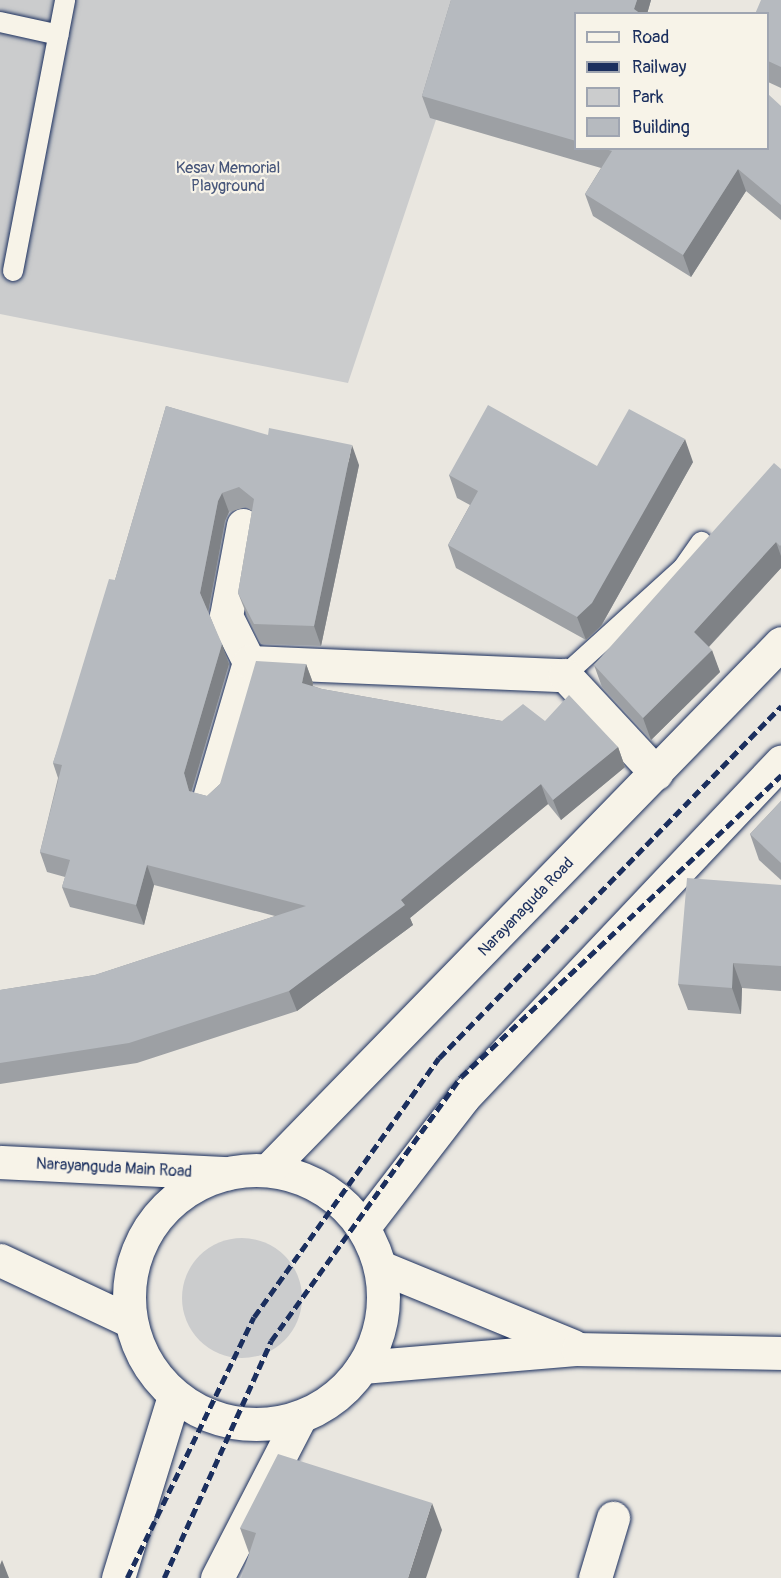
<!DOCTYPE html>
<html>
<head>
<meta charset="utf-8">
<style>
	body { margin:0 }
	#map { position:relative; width:781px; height:1578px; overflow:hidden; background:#eae7e0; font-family:Pangolin,sans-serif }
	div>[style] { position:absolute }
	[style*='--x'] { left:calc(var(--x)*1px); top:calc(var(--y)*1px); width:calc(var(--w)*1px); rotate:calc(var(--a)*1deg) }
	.green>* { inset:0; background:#cbcccd }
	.round { border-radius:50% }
	.roads { filter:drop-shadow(0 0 2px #1b2f5e) drop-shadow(0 0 2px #1b2f5e) }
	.service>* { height:20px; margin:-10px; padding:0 10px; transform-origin:10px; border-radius:10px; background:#f7f3e8 }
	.minor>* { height:33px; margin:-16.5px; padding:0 16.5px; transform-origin:16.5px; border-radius:16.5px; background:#f7f3e8 }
	.tertiary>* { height:33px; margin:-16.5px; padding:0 16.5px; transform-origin:16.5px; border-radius:16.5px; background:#f7f3e8 }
	.secondary>* { height:33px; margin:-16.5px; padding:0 16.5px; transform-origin:16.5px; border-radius:16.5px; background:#f7f3e8 }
	.primary>* { height:33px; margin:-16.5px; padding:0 16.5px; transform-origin:16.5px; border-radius:16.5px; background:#f7f3e8 }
	.primary>.ring { margin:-16.5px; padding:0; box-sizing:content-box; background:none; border:33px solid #f7f3e8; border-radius:50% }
	.rail>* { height:4.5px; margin-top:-2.25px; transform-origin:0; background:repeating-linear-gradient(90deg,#1b2f5e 0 9px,transparent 0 13.5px) }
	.wall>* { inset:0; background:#9da0a4 }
	.shaded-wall>* { inset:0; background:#7f8286 }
	.building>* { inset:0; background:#b6babf }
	span { translate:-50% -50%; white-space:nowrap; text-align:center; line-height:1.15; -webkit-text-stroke:4.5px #f7f3e8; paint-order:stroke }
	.park-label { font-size:16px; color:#47567a }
	.street-label { font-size:16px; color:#1b2f5e }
	.legend { position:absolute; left:574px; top:12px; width:195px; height:138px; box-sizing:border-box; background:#f7f3e8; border:2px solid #9fa5b1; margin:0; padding:8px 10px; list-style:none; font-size:18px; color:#1b2f5e }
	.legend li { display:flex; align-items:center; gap:12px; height:30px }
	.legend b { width:30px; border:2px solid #9fa5b1 }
</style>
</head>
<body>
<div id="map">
	<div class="green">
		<i style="clip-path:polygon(0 0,476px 0,348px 383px,0 314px)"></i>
		<i class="round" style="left:182px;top:1238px;width:120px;height:120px"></i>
	</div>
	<div class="roads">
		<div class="service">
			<i style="--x:0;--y:22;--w:60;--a:12.4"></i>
			<i style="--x:13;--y:271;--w:276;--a:-79.1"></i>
			<i style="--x:565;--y:675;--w:159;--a:-42.2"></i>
			<i style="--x:683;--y:568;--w:32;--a:-55"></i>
		</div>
		<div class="minor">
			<i style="--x:243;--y:525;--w:93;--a:100.6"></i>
			<i style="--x:226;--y:616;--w:51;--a:63.4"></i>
			<i style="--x:209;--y:798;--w:142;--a:-73.6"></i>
			<i style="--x:249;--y:662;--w:316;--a:2.4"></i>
			<i style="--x:565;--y:675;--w:134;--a:47.1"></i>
			<i style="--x:595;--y:1578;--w:63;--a:-73.3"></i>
		</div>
		<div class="tertiary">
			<i style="--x:0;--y:1162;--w:227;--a:2.8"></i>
			<i style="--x:0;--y:1260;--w:144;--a:25.1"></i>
			<i style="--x:383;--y:1268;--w:205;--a:22.3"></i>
			<i style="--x:362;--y:1367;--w:217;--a:-4.8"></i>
			<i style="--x:578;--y:1349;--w:203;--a:1.1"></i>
		</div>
		<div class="secondary">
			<i style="--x:118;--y:1578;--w:190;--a:-72.9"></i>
			<i style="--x:217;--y:1578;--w:181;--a:-62.7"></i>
		</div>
		<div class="primary">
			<i class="ring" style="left:129px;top:1170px;width:221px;height:221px"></i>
			<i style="--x:268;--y:1170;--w:735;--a:-45.77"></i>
			<i style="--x:363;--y:1228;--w:164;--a:-52.4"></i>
			<i style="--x:463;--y:1098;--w:463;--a:-46.6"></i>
		</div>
	</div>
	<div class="rail">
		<i style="--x:127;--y:1578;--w:290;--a:-64.1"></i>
		<i style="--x:254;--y:1317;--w:318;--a:-54.5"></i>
		<i style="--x:439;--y:1058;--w:491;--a:-45.8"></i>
		<i style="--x:164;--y:1578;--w:260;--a:-65.7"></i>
		<i style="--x:271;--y:1341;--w:325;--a:-54.3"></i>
		<i style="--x:461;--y:1077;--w:440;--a:-43.3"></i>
	</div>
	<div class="wall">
		<i style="clip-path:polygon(451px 0,651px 0,647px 14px,576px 14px,576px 148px,768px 148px,781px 106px,781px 220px,746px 191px,691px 277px,593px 216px,585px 194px,601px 168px,430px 118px,422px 96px)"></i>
		<i style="clip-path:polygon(781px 0,781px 88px,768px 82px,768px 14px)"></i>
		<i style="clip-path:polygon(166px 406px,359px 465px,321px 646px,261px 644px,246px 613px,238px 593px,252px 511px,246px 507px,229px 512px,225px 521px,208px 611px,229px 664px,191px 792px,207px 796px,220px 784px,306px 664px,313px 683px,313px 686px,322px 689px,502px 721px,545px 721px,618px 747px,625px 767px,561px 820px,548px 804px,410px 918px,413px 925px,297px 1011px,137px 1063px,0 1084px,0 990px,95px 975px,275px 916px,154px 885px,144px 925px,70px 907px,62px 887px,65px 877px,47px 872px,40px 852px,58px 778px,53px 763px,115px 580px)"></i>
		<i style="clip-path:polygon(693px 462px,601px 626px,586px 640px,456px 568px,448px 545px,470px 505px,457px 498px,449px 475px,597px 466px)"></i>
		<i style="clip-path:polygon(781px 469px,781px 568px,709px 647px,720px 672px,651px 740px,602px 687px,594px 665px)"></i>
		<i style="clip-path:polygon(781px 801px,781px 880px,759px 860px,750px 834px)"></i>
		<i style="clip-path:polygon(781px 885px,781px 991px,742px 988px,741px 1014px,688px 1010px,678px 984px)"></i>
		<i style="clip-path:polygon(240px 1528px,442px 1530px,249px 1553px)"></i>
	</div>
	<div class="shaded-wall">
		<i style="clip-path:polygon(637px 0,651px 0,647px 14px,636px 14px,634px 9px)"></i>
		<i style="clip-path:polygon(738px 169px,746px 191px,691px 277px,683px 255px)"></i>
		<i style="clip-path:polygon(685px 439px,693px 462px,601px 626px,586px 640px,577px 617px)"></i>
		<i style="clip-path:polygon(352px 445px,359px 465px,321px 646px,314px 626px)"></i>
		<i style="clip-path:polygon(222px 493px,229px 512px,225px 521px,208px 613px,200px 593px,218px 501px)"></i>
		<i style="clip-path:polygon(776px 542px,781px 556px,781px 568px,702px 654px,694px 632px)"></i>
		<i style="clip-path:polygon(222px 644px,229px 664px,191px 793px,189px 791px,184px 773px)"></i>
		<i style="clip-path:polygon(712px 650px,720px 672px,651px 740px,643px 718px)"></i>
		<i style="clip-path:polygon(306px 664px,313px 683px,309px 703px,302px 683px)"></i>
		<i style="clip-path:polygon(618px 747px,625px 767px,561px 820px,553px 800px)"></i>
		<i style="clip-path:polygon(541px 784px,548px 804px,410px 918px,413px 925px,297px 1011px,289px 991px)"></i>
		<i style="clip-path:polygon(147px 865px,154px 885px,144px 925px,136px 905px)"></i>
		<i style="clip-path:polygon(733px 963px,742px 988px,741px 1014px,732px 988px)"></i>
		<i style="clip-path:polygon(432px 1503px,442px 1530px,426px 1578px,408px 1578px)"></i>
		<i style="clip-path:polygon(2px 1560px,9px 1578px,0 1578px,0 1565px)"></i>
	</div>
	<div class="building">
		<i style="clip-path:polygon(451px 0,637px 0,634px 9px,641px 14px,576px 14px,576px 141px,422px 96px)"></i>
		<i style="clip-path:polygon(761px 0,781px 0,781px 67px,768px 61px,768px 14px,755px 14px)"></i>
		<i style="clip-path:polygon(768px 94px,781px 106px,781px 205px,738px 169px,683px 255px,585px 194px,612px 151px,602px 148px,768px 148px)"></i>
		<i style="clip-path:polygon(488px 405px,597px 466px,629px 409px,685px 439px,592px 603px,577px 617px,448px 545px,478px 491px,449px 475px)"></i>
		<i style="clip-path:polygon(166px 406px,268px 435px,269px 428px,352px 445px,314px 626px,254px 624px,238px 593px,254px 499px,239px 487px,222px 493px,218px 501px,200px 593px,222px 644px,184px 773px,189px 791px,207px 796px,220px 784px,256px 661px,306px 664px,302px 683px,322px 689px,502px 721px,523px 704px,545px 721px,569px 695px,618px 747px,553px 800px,541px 784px,401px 900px,405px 905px,289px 991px,129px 1043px,0 1063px,0 990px,95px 975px,306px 906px,147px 865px,136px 905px,62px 887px,70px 860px,40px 852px,62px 765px,53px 763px,109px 579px,115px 580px)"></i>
		<i style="clip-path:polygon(774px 463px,781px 469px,781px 545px,780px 546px,776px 542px,694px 632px,712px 650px,643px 718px,594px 665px)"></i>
		<i style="clip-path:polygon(781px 801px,781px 863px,750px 834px)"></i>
		<i style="clip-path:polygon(687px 878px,781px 885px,781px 966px,733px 963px,732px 988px,678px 984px)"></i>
		<i style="clip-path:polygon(278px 1454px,432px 1503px,408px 1578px,241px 1578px,256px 1533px,240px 1528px)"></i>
	</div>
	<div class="park-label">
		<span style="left:228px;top:177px">Kesav Memorial<br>Playground</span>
	</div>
	<div class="street-label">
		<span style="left:526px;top:907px;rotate:-46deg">Narayanaguda Road</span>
		<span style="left:114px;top:1168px;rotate:3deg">Narayanguda Main Road</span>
	</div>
	<ul class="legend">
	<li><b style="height:8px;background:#f7f3e8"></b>Road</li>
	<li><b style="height:8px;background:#1b2f5e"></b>Railway</li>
	<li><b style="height:16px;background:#cbcccd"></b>Park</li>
	<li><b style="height:16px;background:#b6babf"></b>Building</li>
	</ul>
</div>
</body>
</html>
